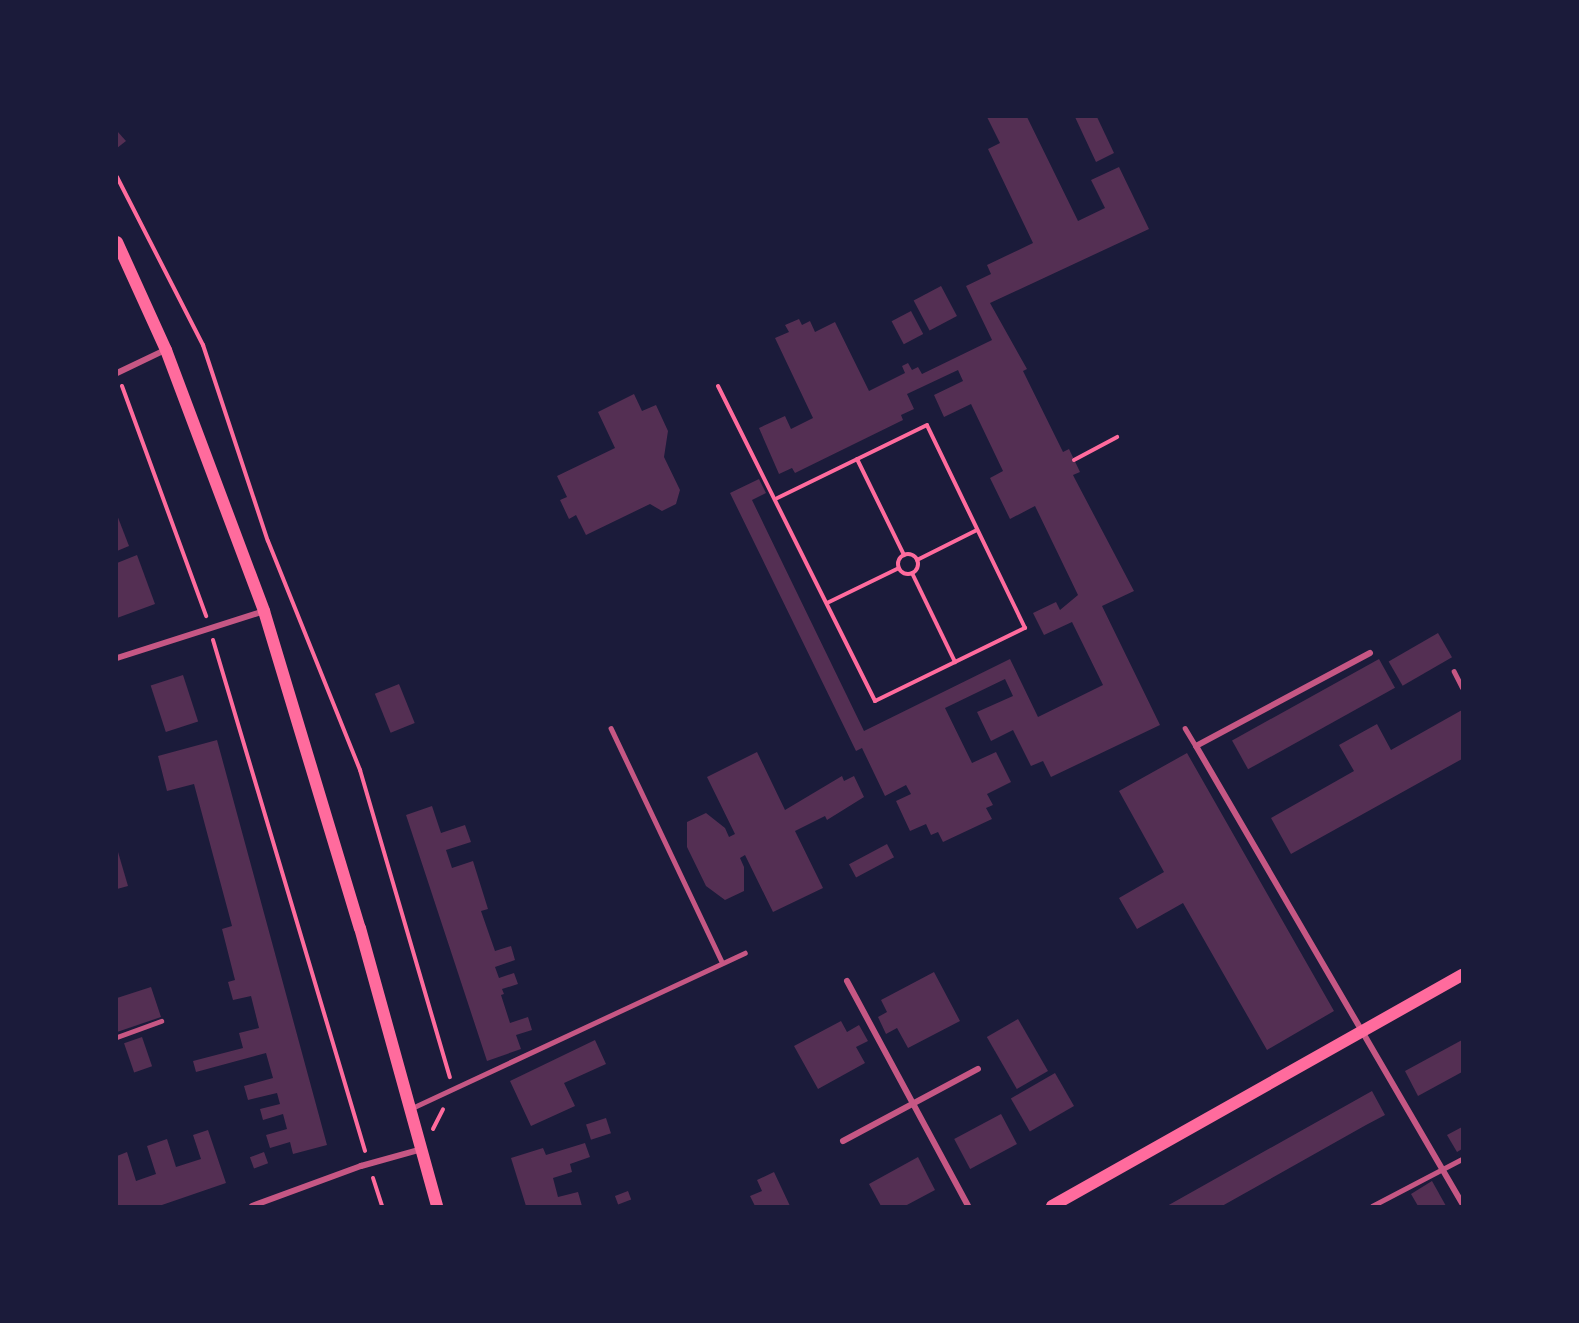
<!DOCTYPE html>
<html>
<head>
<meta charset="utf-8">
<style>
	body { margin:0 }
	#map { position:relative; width:1579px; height:1323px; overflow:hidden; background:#1b1b3a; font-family:"Roboto Condensed",sans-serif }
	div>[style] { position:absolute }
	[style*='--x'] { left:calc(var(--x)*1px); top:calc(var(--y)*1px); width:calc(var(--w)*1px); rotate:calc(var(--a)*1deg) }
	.building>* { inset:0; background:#542f53; transform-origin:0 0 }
	.path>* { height:4px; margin:-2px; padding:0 2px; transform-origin:2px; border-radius:2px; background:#ff6b9d }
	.path>.ring { margin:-2px; padding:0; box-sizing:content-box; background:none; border:4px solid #ff6b9d; border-radius:50% }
	.service>* { height:4.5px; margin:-2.25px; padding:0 2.25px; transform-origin:2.25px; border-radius:2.25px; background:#c65784 }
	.minor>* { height:6px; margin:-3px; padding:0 3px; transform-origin:3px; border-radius:3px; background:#c65784 }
	.secondary>* { height:12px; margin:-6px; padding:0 6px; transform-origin:6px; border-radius:6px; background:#ff6b9d }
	span { translate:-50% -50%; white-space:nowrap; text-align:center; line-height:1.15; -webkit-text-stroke:5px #1b1b3a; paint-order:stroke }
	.frame { position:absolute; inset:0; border:118px solid #1b1b3a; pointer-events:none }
</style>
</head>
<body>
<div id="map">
	<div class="building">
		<i style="clip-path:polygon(987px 117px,1027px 117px,1078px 221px,1105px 208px,1091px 180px,1119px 167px,1149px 229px,990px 303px,1027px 369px,1023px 371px,1063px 452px,1069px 449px,1080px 472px,1073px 475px,1075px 479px,1134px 591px,1102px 606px,1160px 725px,1051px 777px,1043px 761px,1031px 766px,1013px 730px,991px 741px,977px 712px,1013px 696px,1005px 679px,945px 708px,972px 763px,996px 752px,1011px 782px,987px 794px,993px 805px,986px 808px,992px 819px,943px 842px,938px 832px,931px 835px,926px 824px,910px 831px,896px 801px,911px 794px,906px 785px,885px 796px,862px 748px,856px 751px,730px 493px,759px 479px,766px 493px,752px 500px,864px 731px,1010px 659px,1038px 717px,1103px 685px,1072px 622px,1044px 635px,1033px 613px,1056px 602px,1060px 610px,1078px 595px,1035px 506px,1010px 519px,990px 478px,1003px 471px,971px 404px,944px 417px,934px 395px,963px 381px,958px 370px,907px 394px,914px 409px,901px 415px,903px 420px,795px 473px,792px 468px,779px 474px,759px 428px,785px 416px,791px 429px,813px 418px,775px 338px,789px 332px,785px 325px,799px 319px,802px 325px,810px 321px,815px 332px,835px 322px,869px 391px,905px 373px,902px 366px,908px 363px,912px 370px,918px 367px,922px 374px,992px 340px,966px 286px,991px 274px,987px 265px,1033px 243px,988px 149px,1000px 143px)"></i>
		<i style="clip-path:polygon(1075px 117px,1097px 117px,1114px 153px,1096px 162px)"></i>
		<i style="clip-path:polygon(117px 131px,126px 141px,117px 148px)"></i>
		<i style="left:941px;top:286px;width:34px;height:31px;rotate:62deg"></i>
		<i style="left:911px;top:311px;width:26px;height:22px;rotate:62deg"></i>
		<i style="clip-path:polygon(634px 394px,642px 411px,656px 405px,668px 431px,664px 457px,680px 490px,676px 504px,662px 511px,650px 504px,586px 535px,576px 515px,569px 519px,560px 500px,567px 497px,557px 476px,615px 448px,598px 412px)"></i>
		<i style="clip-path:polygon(117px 515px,129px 546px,117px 551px)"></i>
		<i style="clip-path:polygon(137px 555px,155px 604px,117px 618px,117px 563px)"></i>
		<i style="left:1438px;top:633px;width:28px;height:57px;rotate:60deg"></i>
		<i style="left:1379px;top:659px;width:33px;height:168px;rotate:61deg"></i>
		<i style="left:183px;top:675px;width:49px;height:34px;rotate:72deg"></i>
		<i style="left:399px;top:684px;width:42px;height:26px;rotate:68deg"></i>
		<i style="clip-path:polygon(1462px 710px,1462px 759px,1291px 854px,1271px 818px,1354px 771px,1339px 745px,1377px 724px,1391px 750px)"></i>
		<i style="clip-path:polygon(217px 740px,327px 1145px,293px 1154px,290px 1142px,270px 1148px,266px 1135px,287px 1129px,283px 1114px,263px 1120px,260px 1109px,280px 1104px,277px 1093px,248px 1100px,244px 1086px,273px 1078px,266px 1053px,196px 1072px,193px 1061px,243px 1048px,239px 1033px,259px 1028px,251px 996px,233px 1000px,228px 982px,235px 980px,222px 929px,232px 926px,194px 784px,167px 791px,158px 756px)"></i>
		<i style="clip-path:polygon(757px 752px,785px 810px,842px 776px,844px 781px,854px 776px,864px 797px,827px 820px,825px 816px,795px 831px,823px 888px,773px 912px,745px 855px,740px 858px,744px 867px,744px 891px,725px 900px,706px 886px,687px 847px,687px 822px,706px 813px,725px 828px,729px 837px,735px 834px,707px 777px)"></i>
		<i style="clip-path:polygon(1187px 753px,1334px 1011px,1267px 1050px,1183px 903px,1137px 929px,1119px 898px,1164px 872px,1119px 791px)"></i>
		<i style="clip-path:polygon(432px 806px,441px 833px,465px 825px,471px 842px,446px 850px,452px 868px,473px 861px,488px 909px,481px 911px,495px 951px,511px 946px,515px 960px,495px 967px,499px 978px,514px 973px,518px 984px,502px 989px,504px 994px,501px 995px,510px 1023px,528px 1017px,532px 1030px,516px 1035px,521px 1049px,487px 1061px,406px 815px)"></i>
		<i style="left:887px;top:844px;width:15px;height:43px;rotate:62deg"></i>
		<i style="clip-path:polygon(118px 852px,128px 886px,117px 889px,117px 853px)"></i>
		<i style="clip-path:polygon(934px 972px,960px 1021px,908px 1048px,897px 1028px,886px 1034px,878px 1017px,887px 1012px,881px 1000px)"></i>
		<i style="clip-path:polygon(151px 987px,161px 1017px,117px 1032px,117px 998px)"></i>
		<i style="left:1018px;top:1019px;width:60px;height:36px;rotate:60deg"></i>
		<i style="clip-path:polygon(841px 1021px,847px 1032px,859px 1025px,868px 1041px,856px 1047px,865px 1063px,818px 1089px,794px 1046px)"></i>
		<i style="left:142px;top:1037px;width:31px;height:19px;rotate:71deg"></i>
		<i style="clip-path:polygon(595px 1040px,606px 1064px,564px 1083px,575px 1106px,531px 1126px,510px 1081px)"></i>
		<i style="clip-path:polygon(1462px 1040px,1462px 1072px,1418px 1096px,1405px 1071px)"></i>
		<i style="left:1055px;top:1073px;width:38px;height:51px;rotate:60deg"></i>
		<i style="clip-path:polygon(1372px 1091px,1385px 1115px,1366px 1125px,1222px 1206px,1167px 1206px)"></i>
		<i style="left:1001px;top:1114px;width:34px;height:53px;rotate:62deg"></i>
		<i style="left:606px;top:1118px;width:16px;height:21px;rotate:72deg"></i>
		<i style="clip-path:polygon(1462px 1127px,1462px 1149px,1457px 1152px,1447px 1135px)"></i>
		<i style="clip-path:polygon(208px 1130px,226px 1183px,159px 1206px,117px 1206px,117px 1156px,127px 1152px,136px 1181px,156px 1174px,147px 1146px,167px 1139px,176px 1167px,201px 1159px,193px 1135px)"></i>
		<i style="clip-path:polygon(585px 1143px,590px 1157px,570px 1164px,572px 1172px,553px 1178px,558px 1197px,578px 1192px,582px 1206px,526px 1206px,511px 1158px,543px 1148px,546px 1155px)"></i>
		<i style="left:264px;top:1152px;width:12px;height:15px;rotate:70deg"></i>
		<i style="clip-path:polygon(918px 1157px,935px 1190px,905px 1206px,881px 1206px,869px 1184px)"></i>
		<i style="clip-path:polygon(774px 1172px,790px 1206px,755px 1206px,750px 1196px,762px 1191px,757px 1180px)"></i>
		<i style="clip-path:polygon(1432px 1181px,1446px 1206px,1418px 1206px,1411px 1194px)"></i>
		<i style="left:628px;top:1191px;width:9px;height:14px;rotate:69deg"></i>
	</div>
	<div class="path">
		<i style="--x:117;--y:177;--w:189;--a:62.9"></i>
		<i style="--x:203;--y:345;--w:206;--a:71.7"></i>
		<i style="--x:268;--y:541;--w:247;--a:68.1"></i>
		<i style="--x:360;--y:770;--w:320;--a:73.7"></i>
		<i style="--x:122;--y:386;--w:245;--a:69.9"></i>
		<i style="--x:718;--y:386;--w:352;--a:63.5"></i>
		<i style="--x:875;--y:701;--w:167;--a:-26"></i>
		<i style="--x:1025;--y:628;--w:225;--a:-115.8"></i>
		<i style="--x:927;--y:425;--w:167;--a:154"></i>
		<i style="--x:857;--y:459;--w:107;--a:63.9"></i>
		<i style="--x:1074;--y:460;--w:49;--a:-28.1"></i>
		<i class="ring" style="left:898px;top:554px;width:16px;height:16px"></i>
		<i style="--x:917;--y:560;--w:67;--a:-26.6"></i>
		<i style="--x:912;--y:573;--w:99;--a:64.2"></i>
		<i style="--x:827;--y:603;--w:80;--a:-25.9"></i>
		<i style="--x:213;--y:640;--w:533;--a:73.43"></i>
		<i style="--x:433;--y:1129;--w:22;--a:-63"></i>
		<i style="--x:373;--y:1178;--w:29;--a:72"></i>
	</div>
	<div class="service">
		<i style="--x:1454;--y:671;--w:18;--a:63"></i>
		<i style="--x:611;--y:728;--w:259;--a:64.6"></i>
		<i style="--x:1185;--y:728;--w:21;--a:59"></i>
		<i style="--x:117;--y:1037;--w:47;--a:-20"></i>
		<i style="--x:412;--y:1108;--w:367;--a:-25"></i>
		<i style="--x:1372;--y:1206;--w:102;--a:-27.6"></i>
	</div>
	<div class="minor">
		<i style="--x:117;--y:373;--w:53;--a:-25.6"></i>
		<i style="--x:1370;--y:653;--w:197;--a:151.9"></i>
		<i style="--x:1196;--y:746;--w:529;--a:59.8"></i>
		<i style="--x:117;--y:658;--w:154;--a:-17.7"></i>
		<i style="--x:847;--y:981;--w:255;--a:61.7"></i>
		<i style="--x:843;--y:1141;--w:153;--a:-28.1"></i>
		<i style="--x:252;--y:1206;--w:116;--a:-20.2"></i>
		<i style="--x:361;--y:1166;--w:63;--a:-15.6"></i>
	</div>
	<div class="secondary">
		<i style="--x:117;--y:242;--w:119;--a:65.6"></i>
		<i style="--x:166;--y:350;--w:279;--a:69.4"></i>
		<i style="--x:264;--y:611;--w:331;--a:73.2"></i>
		<i style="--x:360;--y:928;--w:288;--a:74.5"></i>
		<i style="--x:1052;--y:1206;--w:471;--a:-29.4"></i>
	</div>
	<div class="frame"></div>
</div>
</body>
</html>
